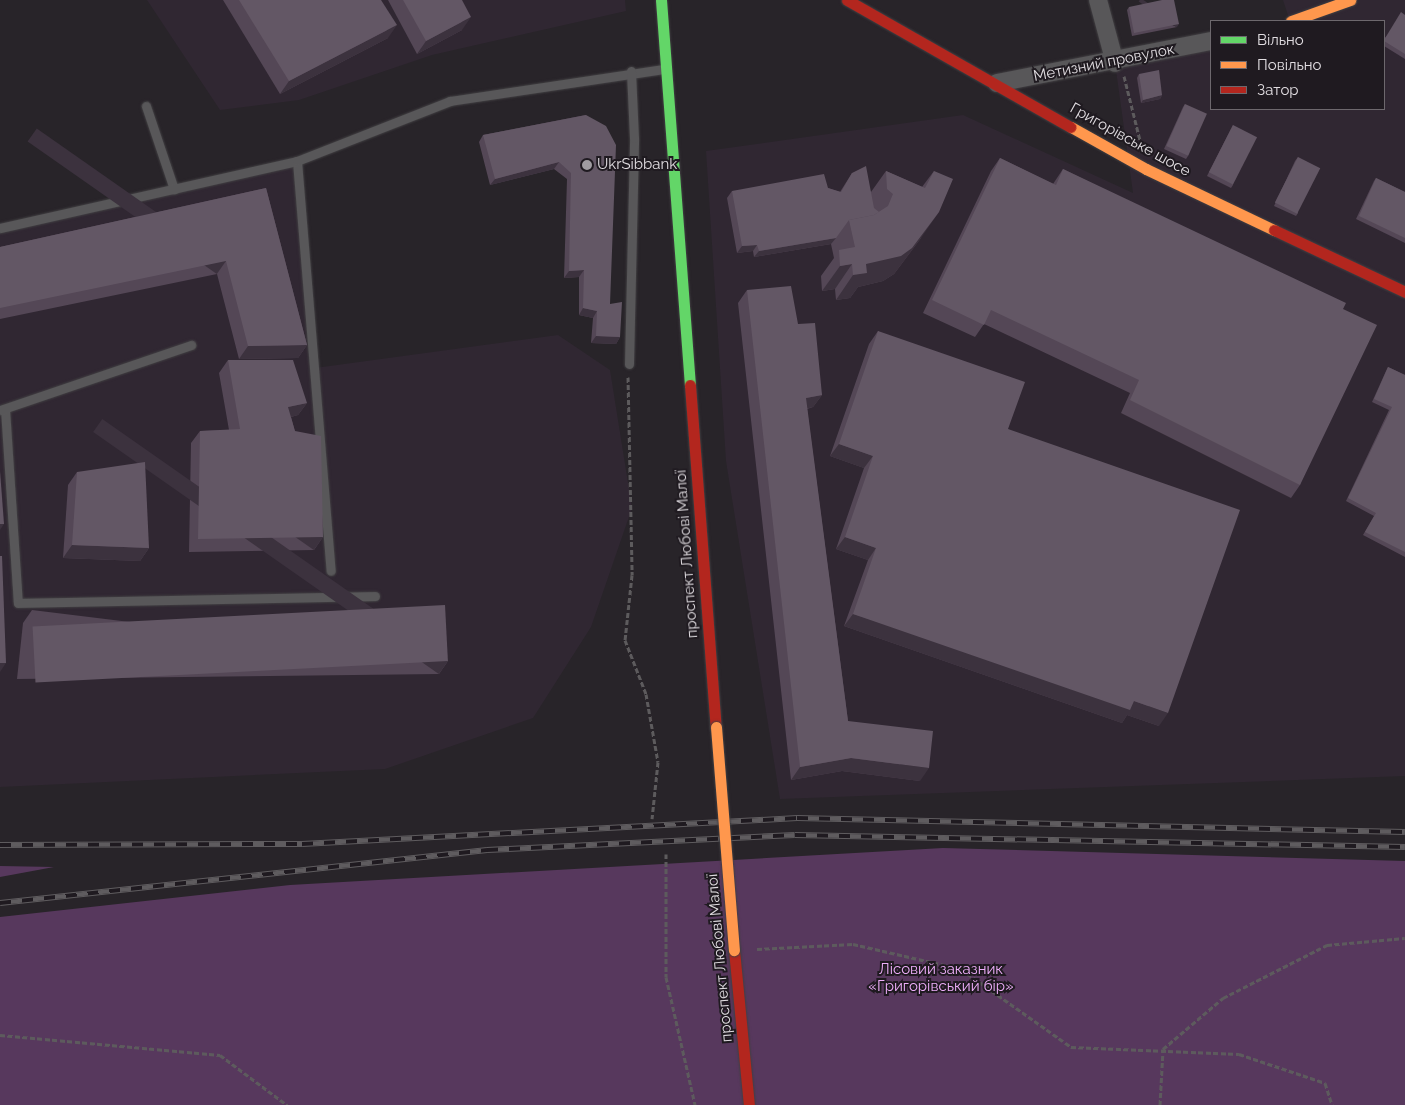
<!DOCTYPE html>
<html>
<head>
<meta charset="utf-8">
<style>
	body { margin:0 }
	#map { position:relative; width:1405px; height:1105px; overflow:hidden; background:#282429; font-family:Raleway,sans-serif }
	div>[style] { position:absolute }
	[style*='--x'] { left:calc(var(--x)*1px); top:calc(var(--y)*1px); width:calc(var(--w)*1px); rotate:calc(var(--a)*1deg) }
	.built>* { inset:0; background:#302732 }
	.green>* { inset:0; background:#57385d }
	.path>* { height:3px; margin-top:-1.5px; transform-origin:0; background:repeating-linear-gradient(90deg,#5d5b5d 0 5px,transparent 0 7.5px) }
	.roads { filter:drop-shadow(0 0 1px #413f42) drop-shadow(0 0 1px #413f42) }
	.lane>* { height:9px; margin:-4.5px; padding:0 4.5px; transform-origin:4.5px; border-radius:4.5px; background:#585759 }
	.street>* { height:18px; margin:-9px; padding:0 9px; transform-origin:9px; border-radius:9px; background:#585759 }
	.fast>* { height:11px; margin:-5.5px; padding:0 5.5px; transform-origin:5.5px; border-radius:5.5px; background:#63d668 }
	.slow>* { height:11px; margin:-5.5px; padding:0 5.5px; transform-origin:5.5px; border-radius:5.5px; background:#ff974d }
	.jam>* { height:11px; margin:-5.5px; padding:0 5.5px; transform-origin:5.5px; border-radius:5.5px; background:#b3261e }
	.rail>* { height:5.5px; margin-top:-2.75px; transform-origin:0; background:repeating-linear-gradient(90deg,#1f1a20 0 11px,#5f5c5f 0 22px); box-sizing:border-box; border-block:1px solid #5f5c5f }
	.bridges { filter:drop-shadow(0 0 1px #413f42) drop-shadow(0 0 1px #413f42) }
	.slow-bridge>* { height:11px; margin:-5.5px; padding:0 5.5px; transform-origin:5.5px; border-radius:5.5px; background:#ff974d }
	.wall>* { inset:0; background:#544756 }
	.shaded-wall>* { inset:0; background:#3c323e; transform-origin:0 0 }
	.building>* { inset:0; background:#635765; transform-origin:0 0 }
	.dots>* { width:14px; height:14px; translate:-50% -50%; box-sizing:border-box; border:2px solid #1f1a20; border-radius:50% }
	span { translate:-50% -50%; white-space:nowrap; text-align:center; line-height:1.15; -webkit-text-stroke:4px #1f1a20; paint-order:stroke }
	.street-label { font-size:15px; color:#e1dde1 }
	.poi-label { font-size:15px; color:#e1dde1 }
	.left { translate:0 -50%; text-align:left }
	.park-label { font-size:15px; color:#eeaefa }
	.legend { position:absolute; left:1210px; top:20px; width:175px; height:90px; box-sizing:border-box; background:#1f1a20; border:1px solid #6d686d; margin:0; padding:6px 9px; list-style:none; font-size:15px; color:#e1dde1 }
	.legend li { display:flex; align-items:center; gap:10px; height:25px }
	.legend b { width:25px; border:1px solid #6d686d }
</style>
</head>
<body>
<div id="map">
	<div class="built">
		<i style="clip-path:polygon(147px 0,625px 0,626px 11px,432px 55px,299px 100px,220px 110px)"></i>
		<i style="clip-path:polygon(1283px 0,1405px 0,1405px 776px,780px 799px,726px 461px,706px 151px,963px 115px,1133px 193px,1115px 63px,1211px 40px,1211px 109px,1384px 109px,1384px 21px,1290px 21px)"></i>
		<i style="clip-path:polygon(297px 161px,315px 368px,558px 335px,610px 370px,632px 508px,591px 627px,533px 718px,385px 769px,0 787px,0 226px)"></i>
	</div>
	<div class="green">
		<i style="clip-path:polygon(943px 848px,1405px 861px,1405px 1105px,0 1105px,0 917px,290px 885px)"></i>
		<i style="clip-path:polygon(0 866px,54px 867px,0 877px)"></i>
	</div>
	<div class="path">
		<i style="--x:1124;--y:76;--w:66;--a:76"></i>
		<i style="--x:628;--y:377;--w:198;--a:88.8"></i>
		<i style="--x:632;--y:575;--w:65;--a:96.1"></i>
		<i style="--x:625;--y:640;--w:58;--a:68.7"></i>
		<i style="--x:646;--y:694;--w:69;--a:80"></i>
		<i style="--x:658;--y:762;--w:57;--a:96"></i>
		<i style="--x:666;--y:854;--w:123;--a:90"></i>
		<i style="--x:666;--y:977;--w:131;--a:77.2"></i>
		<i style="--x:757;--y:949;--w:96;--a:-3"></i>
		<i style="--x:853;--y:944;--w:111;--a:13"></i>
		<i style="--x:961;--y:969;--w:135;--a:35.3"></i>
		<i style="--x:1071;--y:1047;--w:168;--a:2.4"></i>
		<i style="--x:1239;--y:1054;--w:91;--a:18.6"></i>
		<i style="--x:1325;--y:1083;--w:23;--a:72"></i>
		<i style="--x:0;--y:1035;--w:221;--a:5.2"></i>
		<i style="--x:220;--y:1055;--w:84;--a:36.7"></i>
		<i style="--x:1160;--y:1105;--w:56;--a:-86.9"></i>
		<i style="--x:1163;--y:1049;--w:79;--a:-40.4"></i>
		<i style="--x:1223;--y:998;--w:117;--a:-27"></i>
		<i style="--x:1327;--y:945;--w:78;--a:-5.1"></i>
	</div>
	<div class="roads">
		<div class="lane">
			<i style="--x:146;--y:106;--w:88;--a:71.4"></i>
			<i style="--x:297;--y:161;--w:411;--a:85.3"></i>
			<i style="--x:0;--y:228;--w:304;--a:-12.7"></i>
			<i style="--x:297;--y:161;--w:164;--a:-21.4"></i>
			<i style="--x:450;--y:101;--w:215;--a:-8.5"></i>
			<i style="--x:629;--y:364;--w:226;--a:-88.7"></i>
			<i style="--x:634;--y:138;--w:67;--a:-92.6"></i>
			<i style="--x:5;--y:409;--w:194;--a:86.2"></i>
			<i style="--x:18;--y:603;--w:357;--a:-1.1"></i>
			<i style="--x:0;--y:410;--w:202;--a:-18.8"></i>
		</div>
		<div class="street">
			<i style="--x:1098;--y:0;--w:65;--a:74.9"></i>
			<i style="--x:997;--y:83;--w:218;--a:-11.1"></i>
		</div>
		<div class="fast">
			<i style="--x:661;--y:0;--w:386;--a:85.7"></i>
		</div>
		<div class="slow">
			<i style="--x:1291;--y:21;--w:63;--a:-19.6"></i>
			<i style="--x:1071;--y:127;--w:86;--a:29.2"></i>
			<i style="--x:1146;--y:169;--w:142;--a:25.5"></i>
		</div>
		<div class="jam">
			<i style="--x:847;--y:0;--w:257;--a:29.6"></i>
			<i style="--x:1274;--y:230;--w:145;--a:25.3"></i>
			<i style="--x:690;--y:385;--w:343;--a:85.7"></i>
			<i style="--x:734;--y:950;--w:156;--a:84.5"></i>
		</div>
	</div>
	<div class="rail">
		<i style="--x:0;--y:845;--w:302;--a:-0.2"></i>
		<i style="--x:302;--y:844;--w:496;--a:-3"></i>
		<i style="--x:797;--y:818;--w:608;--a:1.32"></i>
		<i style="--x:0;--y:903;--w:490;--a:-6.2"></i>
		<i style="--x:487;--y:850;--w:308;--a:-2.8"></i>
		<i style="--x:795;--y:835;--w:610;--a:1.13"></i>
	</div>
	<div class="bridges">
		<div class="slow-bridge">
			<i style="--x:716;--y:727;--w:224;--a:85.4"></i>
		</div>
	</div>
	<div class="wall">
		<i style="clip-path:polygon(223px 0,381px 0,388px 38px,280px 94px)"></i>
		<i style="clip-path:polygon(388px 0,462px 0,462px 30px,417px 54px)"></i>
		<i style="clip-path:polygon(1129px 7px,1177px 27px,1132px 36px,1127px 10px)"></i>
		<i style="clip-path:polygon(1405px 15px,1405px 59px,1384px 46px,1384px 39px)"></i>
		<i style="clip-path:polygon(1139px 74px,1162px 95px,1160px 99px,1141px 103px,1137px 78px)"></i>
		<i style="clip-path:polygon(1185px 104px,1188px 156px,1186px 159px,1164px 149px,1183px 107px)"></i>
		<i style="clip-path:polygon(586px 115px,610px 304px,620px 337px,616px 344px,591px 343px,593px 318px,579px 315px,579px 277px,564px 278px,567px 179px,554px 169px,490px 185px,479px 142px,483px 135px)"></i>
		<i style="clip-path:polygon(1233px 125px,1233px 185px,1231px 188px,1207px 176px)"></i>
		<i style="clip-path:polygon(1298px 157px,1298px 213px,1296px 216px,1274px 206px,1295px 161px)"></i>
		<i style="clip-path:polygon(1000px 158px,1053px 184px,1063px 169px,1343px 309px,1300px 485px,1291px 498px,1121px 413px,1130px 393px,984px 324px,975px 337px,923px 313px,991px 171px)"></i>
		<i style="clip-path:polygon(886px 171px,922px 187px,934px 171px,921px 238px,894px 274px,883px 281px,858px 287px,850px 298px,836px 300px,835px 289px,822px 291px,821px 276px,834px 258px,831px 244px,754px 257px,753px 251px,737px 253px,727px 198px,732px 191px,828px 188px,840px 192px,852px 173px,871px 192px)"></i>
		<i style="clip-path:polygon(1376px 178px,1405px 192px,1405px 243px,1356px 219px,1374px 181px)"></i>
		<i style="clip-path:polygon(266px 188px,307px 345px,298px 358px,239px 359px,217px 274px,0 319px,0 247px)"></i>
		<i style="clip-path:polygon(747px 290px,798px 324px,822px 395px,813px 407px,807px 409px,848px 721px,920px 781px,842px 771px,791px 780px,738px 303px)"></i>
		<i style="clip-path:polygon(878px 331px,1008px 429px,1159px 726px,1127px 715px,1122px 723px,844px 626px,868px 560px,836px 549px,864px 468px,830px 456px,869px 344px)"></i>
		<i style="clip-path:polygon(228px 360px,307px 403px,298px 415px,291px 417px,323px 537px,314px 550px,189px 552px,191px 443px,200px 431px,229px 430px,219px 373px)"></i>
		<i style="clip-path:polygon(1388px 367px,1405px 375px,1405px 557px,1363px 535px,1374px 516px,1346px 501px,1389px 410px,1372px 402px,1386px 371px)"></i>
		<i style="clip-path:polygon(77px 472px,149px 548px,140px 561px,63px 558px,68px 485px)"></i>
		<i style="clip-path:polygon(32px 610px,448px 661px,439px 674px,17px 679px,23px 623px)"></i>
	</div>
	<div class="shaded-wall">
		<i style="clip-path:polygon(471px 17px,462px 30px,417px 54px,426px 41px)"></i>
		<i style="left:1179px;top:24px;width:4px;height:46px;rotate:124deg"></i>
		<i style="clip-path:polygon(397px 25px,388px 38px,280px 94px,289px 81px)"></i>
		<i style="clip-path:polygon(1162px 95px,1160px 99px,1141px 103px,1143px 100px)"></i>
		<i style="clip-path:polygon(559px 162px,554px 169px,490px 185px,495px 179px)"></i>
		<i style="clip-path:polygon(939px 212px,921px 238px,894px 274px,883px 281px,858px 287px,850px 298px,836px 300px,853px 275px,866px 264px)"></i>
		<i style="clip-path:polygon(836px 238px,831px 244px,754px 257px,759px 251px)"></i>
		<i style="clip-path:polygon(757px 245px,753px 251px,737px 253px,742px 246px)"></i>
		<i style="left:226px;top:261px;width:16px;height:231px;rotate:125deg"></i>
		<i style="clip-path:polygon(852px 264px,835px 289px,822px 291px,840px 266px)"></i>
		<i style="clip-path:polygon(584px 270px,579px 277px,564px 278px,569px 271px)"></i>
		<i style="clip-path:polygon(583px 308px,597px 311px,593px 318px,579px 315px)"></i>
		<i style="clip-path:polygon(596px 336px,620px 337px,616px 344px,591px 343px)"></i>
		<i style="clip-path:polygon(307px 345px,298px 358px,239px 359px,248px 346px)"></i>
		<i style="clip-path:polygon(822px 395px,813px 407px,797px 411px,806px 398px)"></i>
		<i style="clip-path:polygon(307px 403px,298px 415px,279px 420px,288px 407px)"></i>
		<i style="clip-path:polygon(839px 444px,873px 456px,864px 468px,830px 456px)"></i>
		<i style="clip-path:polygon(0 524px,4px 524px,0 530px)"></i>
		<i style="left:323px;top:537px;width:16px;height:125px;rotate:125deg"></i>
		<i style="clip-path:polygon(845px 537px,876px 548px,868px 560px,836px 549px)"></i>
		<i style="clip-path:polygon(72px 545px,149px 548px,140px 561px,63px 558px)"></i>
		<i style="clip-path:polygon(853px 614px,1134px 701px,1168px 713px,1159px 726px,1127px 715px,1122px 723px,844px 626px)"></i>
		<i style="left:448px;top:661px;width:16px;height:422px;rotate:125deg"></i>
		<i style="clip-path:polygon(0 663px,6px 663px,0 672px)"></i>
		<i style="clip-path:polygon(851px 758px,929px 768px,920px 781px,842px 771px,791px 780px,800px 767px)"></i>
	</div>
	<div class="building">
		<i style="clip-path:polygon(239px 0,381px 0,397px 25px,289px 81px)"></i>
		<i style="clip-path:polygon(403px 0,462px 0,471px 17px,426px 41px)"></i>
		<i style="clip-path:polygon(1162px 0,1174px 0,1179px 24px,1134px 33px,1129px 7px)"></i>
		<i style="clip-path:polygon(1401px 12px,1405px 15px,1405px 54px,1384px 41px,1384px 40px)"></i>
		<i style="clip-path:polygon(1159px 70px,1162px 95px,1143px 100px,1139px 74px)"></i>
		<i style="left:1185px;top:104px;width:24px;height:46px;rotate:24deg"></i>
		<i style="clip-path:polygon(586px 115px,606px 126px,616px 145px,610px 304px,622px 302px,620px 337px,596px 336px,597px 311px,583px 308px,584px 270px,569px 271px,571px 173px,559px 162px,495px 179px,483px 135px)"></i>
		<i style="left:1233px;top:125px;width:27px;height:53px;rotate:27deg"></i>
		<i style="left:1298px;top:157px;width:25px;height:51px;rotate:27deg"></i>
		<i style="clip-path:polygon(1000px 158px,1056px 185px,1063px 169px,1346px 303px,1343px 309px,1377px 325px,1300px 485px,1130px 400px,1139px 380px,991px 310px,984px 325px,932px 300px)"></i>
		<i style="clip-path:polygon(866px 166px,874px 208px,879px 212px,874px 215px,849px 220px,836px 238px,759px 251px,757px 245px,742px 246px,732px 191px,824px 174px,828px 188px,841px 192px,852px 173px)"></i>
		<i style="clip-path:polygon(886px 171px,925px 188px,934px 171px,953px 179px,939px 212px,912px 248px,901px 256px,866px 264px,867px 273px,853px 275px,852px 264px,840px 266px,839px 250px,855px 247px,849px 220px,874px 215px,888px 206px,893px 194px,887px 189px)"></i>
		<i style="clip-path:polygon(1376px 178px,1405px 192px,1405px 238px,1359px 216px)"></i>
		<i style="clip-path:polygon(266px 188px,307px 345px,248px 346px,226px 261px,0 308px,0 247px)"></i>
		<i style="clip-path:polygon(791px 286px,798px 324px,815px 323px,822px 395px,806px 398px,848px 721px,933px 731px,929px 768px,851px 758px,800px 767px,747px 290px)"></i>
		<i style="clip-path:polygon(878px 331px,1025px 382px,1008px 429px,1240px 510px,1168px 713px,1134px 701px,1130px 710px,853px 614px,876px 548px,845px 537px,873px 456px,839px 444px)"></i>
		<i style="clip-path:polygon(228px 360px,293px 360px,307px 403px,288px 407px,295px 431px,321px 436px,323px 537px,198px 539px,200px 431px,240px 429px)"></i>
		<i style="clip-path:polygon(1388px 367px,1405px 375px,1405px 552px,1365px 532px,1376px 513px,1348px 498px,1392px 407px,1374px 399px)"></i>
		<i style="clip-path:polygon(145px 462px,149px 548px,72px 545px,77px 472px)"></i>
		<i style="clip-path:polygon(0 471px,4px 524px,0 524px)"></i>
		<i style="clip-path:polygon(0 556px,2px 556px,6px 663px,0 663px)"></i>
		<i style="left:445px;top:605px;width:56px;height:413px;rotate:87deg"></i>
	</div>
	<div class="dots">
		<i style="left:587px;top:165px;background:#a09ca1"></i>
	</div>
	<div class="street-label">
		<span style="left:1104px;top:63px;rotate:-11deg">Метизний провулок</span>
		<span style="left:1130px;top:140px;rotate:29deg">Григорівське шосе</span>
		<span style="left:687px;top:554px;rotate:-94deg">проспект Любові Малої</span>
		<span style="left:720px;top:958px;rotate:-95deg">проспект Любові Малої</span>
	</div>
	<div class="poi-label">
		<span class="left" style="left:597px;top:165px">UkrSibbank</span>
	</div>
	<div class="park-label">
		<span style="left:941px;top:978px">Лісовий заказник<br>«Григорівський бір»</span>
	</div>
	<ul class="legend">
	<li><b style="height:6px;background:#63d668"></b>Вільно</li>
	<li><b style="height:6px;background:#ff974d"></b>Повільно</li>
	<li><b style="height:6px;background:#b3261e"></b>Затор</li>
	</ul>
</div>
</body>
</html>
